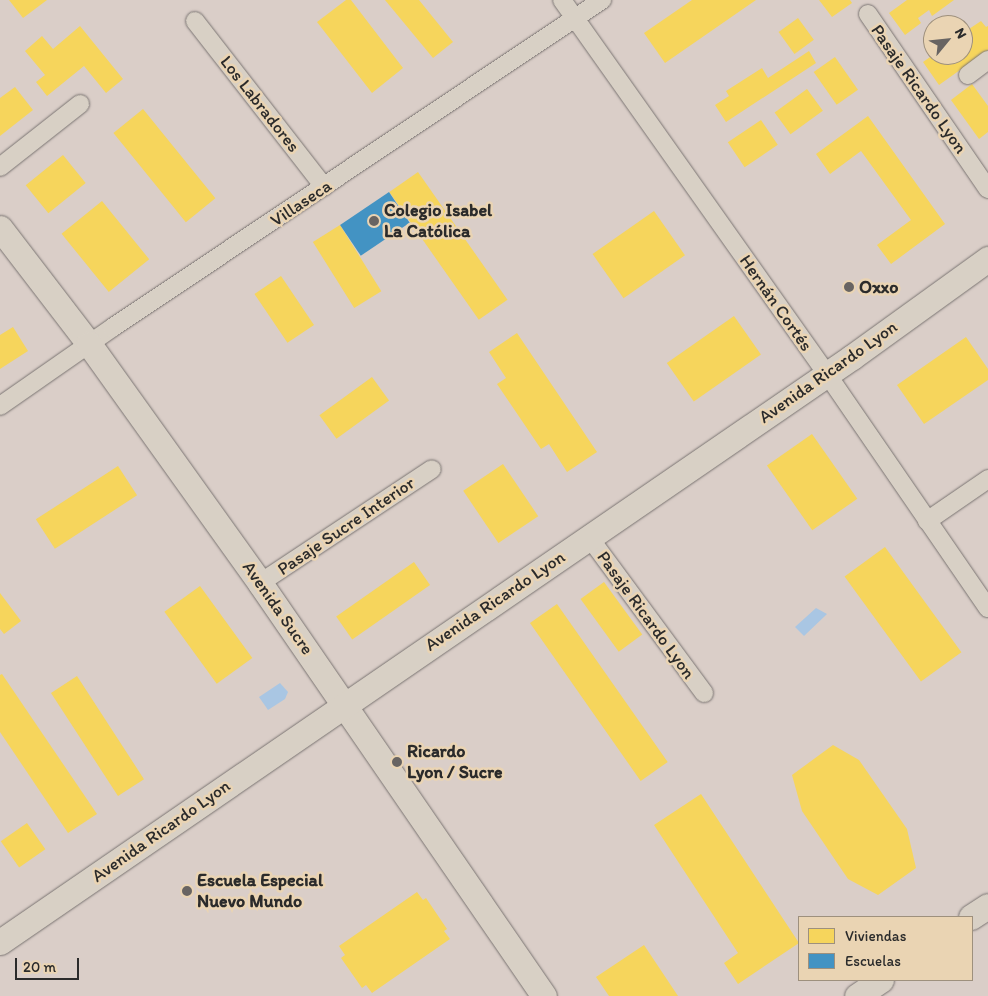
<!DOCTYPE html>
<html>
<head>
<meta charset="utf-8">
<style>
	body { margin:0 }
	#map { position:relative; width:988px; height:996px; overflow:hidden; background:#dacec8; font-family:Itim,sans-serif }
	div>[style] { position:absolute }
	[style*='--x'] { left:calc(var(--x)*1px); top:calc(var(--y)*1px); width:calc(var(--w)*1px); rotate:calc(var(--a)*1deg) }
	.water>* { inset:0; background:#a9c6e3 }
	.homes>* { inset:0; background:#f6d55c; transform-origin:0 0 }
	.schools>* { inset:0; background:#4393c3; transform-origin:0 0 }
	.roads { filter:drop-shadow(0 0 1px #7a7472) drop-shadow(0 0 1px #7a7472) }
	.street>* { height:18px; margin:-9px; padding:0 9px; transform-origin:9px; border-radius:9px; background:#d8d0c5 }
	.secondary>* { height:25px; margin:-12.5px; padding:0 12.5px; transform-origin:12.5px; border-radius:12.5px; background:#d8d0c5 }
	.dots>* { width:14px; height:14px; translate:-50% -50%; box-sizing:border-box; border:2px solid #ead4b3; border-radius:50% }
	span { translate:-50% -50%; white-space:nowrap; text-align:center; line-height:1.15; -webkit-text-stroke:5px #ead4b3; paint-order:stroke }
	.street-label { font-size:18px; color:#2b2b2b }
	.poi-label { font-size:18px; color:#2b2b2b; font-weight:700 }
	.left { translate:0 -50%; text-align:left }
	.legend { position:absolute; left:798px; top:916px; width:175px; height:65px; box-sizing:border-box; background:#ead4b3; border:1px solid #9e907d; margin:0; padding:6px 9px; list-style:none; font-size:15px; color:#2b2b2b }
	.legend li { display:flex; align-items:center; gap:10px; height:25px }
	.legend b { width:25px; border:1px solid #9e907d }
	.north { position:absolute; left:923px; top:15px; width:50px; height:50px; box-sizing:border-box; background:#ead4b3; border:1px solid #9e907d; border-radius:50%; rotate:62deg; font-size:14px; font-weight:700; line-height:20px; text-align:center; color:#2b2b2b }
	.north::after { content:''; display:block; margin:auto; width:18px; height:22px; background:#686462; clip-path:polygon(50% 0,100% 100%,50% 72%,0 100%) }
	.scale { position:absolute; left:15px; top:958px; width:64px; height:22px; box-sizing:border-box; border:2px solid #2b2b2b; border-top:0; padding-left:6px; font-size:15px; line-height:18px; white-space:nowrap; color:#2b2b2b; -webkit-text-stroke:4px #ead4b3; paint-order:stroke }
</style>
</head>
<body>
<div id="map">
	<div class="water">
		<i style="clip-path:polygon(816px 608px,827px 614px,804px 636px,795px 627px)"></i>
		<i style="clip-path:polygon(280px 683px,288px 692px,285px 699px,268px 710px,259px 697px)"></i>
	</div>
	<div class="homes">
		<i style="clip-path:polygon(9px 0,47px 0,23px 18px)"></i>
		<i style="clip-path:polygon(346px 0,351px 0,403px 68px,372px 93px,317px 22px)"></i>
		<i style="clip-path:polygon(385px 0,419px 0,453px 42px,433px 58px)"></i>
		<i style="clip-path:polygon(692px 0,756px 0,665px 63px,644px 33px)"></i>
		<i style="clip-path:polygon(819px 0,850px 0,852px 3px,832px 17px)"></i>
		<i style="clip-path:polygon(907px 0,954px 0,932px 16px,929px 10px,918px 18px,921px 23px,905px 35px,889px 13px)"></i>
		<i style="left:798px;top:18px;width:27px;height:24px;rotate:54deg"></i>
		<i style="clip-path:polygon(981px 21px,986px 27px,988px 26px,988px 50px,939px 85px,923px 62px,933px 55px,963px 55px,963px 33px)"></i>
		<i style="clip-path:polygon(80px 26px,123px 79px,106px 93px,84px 66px,47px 96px,36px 82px,45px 75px,25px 51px,42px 36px,53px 49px)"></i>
		<i style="clip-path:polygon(809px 51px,816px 63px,726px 122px,715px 105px,729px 96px,726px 91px,762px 68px,768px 78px)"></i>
		<i style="left:835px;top:57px;width:40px;height:26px;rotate:55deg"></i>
		<i style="clip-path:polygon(972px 84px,988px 106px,988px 132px,979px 139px,951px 100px)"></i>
		<i style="clip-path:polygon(15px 87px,33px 110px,0 136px,0 98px)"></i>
		<i style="left:807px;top:89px;width:27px;height:40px;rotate:54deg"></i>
		<i style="left:143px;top:109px;width:115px;height:38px;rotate:51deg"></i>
		<i style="clip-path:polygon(868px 116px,945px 224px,891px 264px,877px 245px,911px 220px,861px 151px,830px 174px,816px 154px)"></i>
		<i style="left:761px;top:120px;width:30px;height:40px;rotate:56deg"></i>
		<i style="left:63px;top:155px;width:36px;height:48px;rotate:51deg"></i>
		<i style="left:418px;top:172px;width:156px;height:35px;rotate:55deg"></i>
		<i style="left:102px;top:201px;width:75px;height:52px;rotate:51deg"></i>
		<i style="left:654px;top:211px;width:54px;height:75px;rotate:55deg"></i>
		<i style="left:340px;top:225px;width:78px;height:32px;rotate:58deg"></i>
		<i style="left:281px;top:276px;width:59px;height:32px;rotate:56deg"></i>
		<i style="left:734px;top:316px;width:47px;height:82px;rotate:55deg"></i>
		<i style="clip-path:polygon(13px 327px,28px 351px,0 369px,0 335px)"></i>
		<i style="clip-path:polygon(517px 333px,597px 452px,567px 472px,549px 444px,541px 449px,497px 384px,506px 378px,489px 352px)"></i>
		<i style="clip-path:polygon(966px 337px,988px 369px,988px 380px,924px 424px,897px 385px)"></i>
		<i style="left:372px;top:377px;width:29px;height:65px;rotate:54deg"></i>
		<i style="left:812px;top:434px;width:79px;height:55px;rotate:55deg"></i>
		<i style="left:503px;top:464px;width:63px;height:48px;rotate:56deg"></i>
		<i style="left:118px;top:466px;width:35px;height:98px;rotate:57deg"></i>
		<i style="left:885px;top:547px;width:130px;height:50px;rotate:54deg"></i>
		<i style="left:414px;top:562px;width:28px;height:95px;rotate:55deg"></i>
		<i style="left:604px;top:582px;width:65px;height:29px;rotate:54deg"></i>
		<i style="left:200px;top:586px;width:89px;height:44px;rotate:54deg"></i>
		<i style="clip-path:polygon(0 593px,21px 621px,4px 634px,0 629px)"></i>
		<i style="left:557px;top:604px;width:193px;height:33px;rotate:55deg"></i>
		<i style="clip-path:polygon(2px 674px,97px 814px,68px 833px,0 732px,0 675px)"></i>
		<i style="left:77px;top:676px;width:123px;height:31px;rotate:57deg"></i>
		<i style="clip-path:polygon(833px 745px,859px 760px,907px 829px,916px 868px,878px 895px,848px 879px,802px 811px,792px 775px)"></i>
		<i style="clip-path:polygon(701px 794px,799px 943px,738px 984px,724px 963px,738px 953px,654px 825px)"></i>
		<i style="left:27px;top:823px;width:32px;height:32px;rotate:55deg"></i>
		<i style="clip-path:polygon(417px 892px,423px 900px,426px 898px,447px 929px,444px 931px,450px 939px,372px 993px,366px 985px,362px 988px,341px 958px,345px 955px,339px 946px)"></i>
		<i style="clip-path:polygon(644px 945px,678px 996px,609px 996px,596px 977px)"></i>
	</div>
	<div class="schools">
		<i style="left:389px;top:192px;width:37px;height:59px;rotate:56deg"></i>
	</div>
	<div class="roads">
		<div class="street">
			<i style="--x:562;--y:0;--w:458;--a:54.7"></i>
			<i style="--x:827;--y:374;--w:284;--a:55.5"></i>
			<i style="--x:868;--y:14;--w:212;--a:55.6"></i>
			<i style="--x:195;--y:21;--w:210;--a:52.1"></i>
			<i style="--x:968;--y:75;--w:25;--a:-37"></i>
			<i style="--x:0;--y:167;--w:102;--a:-38.2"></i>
			<i style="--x:0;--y:406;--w:136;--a:-34.9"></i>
			<i style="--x:112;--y:328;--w:590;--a:-33.8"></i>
			<i style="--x:927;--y:521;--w:74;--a:-34.5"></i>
			<i style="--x:589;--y:537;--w:194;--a:53.6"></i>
			<i style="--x:260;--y:583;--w:206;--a:-33.5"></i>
		</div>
		<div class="secondary">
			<i style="--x:0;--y:228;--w:146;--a:52.5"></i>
			<i style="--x:89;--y:344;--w:294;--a:54.4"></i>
			<i style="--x:260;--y:583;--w:501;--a:55.49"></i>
			<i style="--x:971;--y:917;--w:20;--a:-33"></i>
			<i style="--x:0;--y:942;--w:1034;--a:-34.47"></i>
			<i style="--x:852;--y:357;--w:168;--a:-35.8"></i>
			<i style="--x:857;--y:996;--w:29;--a:-34"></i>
		</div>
	</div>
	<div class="dots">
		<i style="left:374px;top:221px;background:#686462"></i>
		<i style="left:849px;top:287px;background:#686462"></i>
		<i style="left:397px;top:762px;background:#686462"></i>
		<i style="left:187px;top:891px;background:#686462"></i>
	</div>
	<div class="street-label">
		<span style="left:919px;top:89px;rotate:55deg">Pasaje Ricardo Lyon</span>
		<span style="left:260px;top:104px;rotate:52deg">Los Labradores</span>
		<span style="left:301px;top:203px;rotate:-34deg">Villaseca</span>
		<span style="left:776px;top:303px;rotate:55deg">Hernán Cortés</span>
		<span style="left:828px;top:372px;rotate:-35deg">Avenida Ricardo Lyon</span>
		<span style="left:346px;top:526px;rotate:-34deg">Pasaje Sucre Interior</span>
		<span style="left:495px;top:601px;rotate:-34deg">Avenida Ricardo Lyon</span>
		<span style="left:278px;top:608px;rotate:55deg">Avenida Sucre</span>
		<span style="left:646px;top:615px;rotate:54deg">Pasaje Ricardo Lyon</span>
		<span style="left:161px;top:831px;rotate:-35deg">Avenida Ricardo Lyon</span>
	</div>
	<div class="poi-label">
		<span class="left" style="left:384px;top:221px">Colegio Isabel<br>La Católica</span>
		<span class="left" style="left:859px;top:287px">Oxxo</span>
		<span class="left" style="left:407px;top:762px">Ricardo<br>Lyon / Sucre</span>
		<span class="left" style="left:197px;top:891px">Escuela Especial<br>Nuevo Mundo</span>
	</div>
	<ul class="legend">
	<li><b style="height:14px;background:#f6d55c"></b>Viviendas</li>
	<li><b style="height:14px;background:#4393c3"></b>Escuelas</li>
	</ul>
	<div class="north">N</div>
	<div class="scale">20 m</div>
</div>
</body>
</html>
